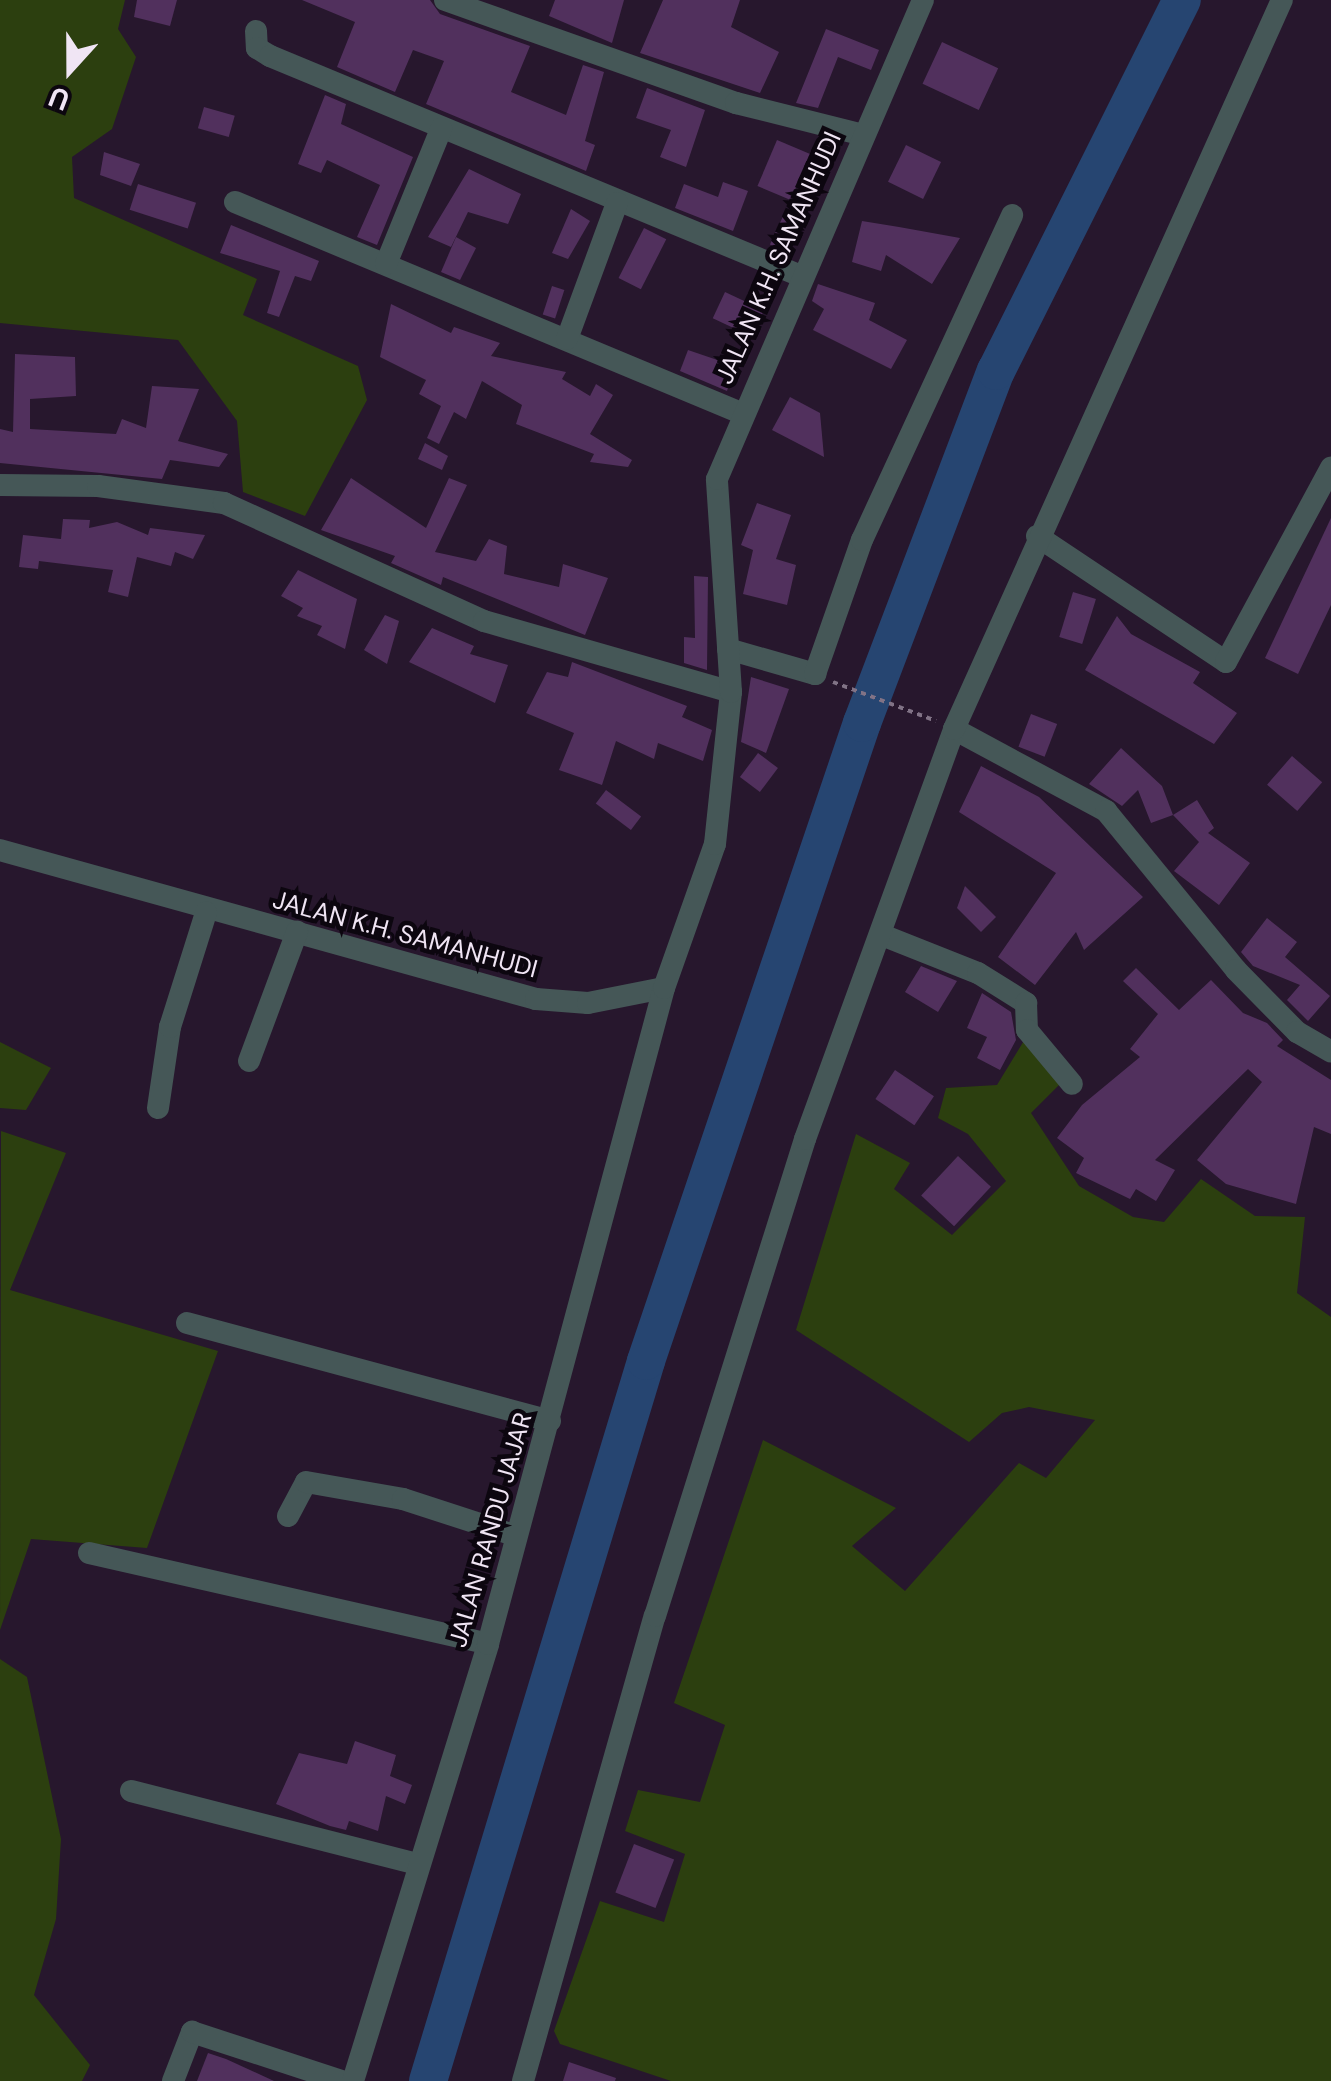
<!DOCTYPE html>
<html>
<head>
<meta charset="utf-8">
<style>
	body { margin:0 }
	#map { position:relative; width:1331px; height:2081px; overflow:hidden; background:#27172d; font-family:"DM Sans",sans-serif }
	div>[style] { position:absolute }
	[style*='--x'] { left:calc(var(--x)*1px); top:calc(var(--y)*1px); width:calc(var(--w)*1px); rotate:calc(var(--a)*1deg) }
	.green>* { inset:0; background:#2c3f0f }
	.river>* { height:38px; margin:-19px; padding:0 19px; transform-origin:19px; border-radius:19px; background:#264571 }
	.building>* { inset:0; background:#51305d; transform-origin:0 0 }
	.path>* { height:4px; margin-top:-2px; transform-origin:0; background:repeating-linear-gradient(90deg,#817386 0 5px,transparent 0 10px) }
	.street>* { height:22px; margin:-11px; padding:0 11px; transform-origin:11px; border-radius:11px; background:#455757 }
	span { translate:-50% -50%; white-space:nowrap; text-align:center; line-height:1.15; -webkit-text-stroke:9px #0c060f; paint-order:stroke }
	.street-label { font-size:25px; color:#f0e5f4 }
	.north { position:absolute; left:20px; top:20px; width:100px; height:100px; -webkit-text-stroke:8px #0c060f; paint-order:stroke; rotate:201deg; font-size:28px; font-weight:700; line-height:40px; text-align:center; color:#f0e5f4 }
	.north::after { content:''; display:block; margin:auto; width:35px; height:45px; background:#f0e5f4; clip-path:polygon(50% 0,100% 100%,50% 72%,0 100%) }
</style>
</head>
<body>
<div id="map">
	<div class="green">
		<i style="clip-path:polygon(0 0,125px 0,118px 29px,136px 57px,112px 129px,72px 157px,74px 198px,257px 279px,243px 315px,358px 366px,367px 400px,305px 516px,243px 492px,237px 421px,178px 340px,0 323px)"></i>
		<i style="clip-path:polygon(1025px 1039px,1062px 1082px,1031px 1113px,1079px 1186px,1133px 1217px,1164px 1222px,1201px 1179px,1255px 1216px,1305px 1217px,1297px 1293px,1331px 1317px,1331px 2081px,671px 2081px,560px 2044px,554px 2031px,600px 1901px,664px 1922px,685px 1854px,625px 1831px,638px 1790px,700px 1802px,725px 1725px,674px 1703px,763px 1440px,896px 1508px,852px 1546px,905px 1591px,1019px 1463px,1046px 1478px,1095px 1420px,1029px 1407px,1002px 1413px,969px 1442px,796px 1330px,856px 1134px,910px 1163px,894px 1189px,952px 1235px,1006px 1181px,968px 1134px,938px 1118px,946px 1088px,997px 1085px)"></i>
		<i style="clip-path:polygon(0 1042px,51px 1068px,26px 1110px,0 1108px)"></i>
		<i style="clip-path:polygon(1px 1131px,66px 1153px,10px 1290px,218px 1351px,147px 1548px,31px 1539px,0 1630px)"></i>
		<i style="clip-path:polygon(0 1659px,27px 1677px,61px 1839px,56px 1919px,34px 1995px,90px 2065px,82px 2081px,0 2081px)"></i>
	</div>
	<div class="river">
		<i style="--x:428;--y:2081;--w:752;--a:-73.15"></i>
		<i style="--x:646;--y:1361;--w:674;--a:-71.3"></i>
		<i style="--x:862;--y:723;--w:377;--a:-69.2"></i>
		<i style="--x:996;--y:371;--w:415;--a:-63.4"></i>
	</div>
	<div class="building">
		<i style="clip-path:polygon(137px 0,177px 0,170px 26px,134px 17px)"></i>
		<i style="clip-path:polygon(302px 0,430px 0,440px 14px,530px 46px,511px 92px,566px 115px,583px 65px,604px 72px,585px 141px,595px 145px,586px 171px,426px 104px,444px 61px,413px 50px,395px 92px,337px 67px,355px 22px)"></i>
		<i style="clip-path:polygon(555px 0,624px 0,612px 43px,549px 16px)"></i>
		<i style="clip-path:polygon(663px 0,740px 0,731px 27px,779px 52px,760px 93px,640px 53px)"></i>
		<i style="clip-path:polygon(826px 29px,879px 50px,871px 70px,838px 57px,818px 108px,796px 103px)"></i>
		<i style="left:942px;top:42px;width:62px;height:46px;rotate:25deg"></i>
		<i style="clip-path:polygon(647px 88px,705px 110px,686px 167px,660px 157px,671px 130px,636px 118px)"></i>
		<i style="clip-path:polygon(325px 95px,346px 104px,341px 124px,413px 157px,377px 245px,357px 237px,380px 185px,327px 160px,321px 173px,298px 164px)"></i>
		<i style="left:204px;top:107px;width:32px;height:22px;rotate:16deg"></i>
		<i style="left:777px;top:140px;width:36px;height:50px;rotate:23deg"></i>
		<i style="left:906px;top:145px;width:39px;height:41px;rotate:26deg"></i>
		<i style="clip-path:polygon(104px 152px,140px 164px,131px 186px,100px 175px)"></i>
		<i style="clip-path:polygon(469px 169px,521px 194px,508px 224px,468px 212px,451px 247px,428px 237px)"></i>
		<i style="clip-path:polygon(723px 182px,748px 191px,733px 231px,675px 208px,684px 184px,718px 197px)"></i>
		<i style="left:138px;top:184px;width:61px;height:27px;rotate:18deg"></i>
		<i style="clip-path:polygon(571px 209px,590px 221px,568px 259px,552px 253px)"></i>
		<i style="left:786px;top:210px;width:21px;height:38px;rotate:25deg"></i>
		<i style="clip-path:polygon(862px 221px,899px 227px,960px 238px,932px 284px,886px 255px,881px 271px,852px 262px)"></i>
		<i style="clip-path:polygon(231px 225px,319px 261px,311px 281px,295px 276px,279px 317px,267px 313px,280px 271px,220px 253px)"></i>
		<i style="left:644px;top:228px;width:25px;height:56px;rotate:27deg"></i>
		<i style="clip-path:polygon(456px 237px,476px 248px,460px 280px,441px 272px)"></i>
		<i style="clip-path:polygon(818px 284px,875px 303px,869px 320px,907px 340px,891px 369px,813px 330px,824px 309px,812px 301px)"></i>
		<i style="left:552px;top:286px;width:13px;height:30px;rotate:18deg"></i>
		<i style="left:725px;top:292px;width:43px;height:29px;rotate:25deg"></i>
		<i style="clip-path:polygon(391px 304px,451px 333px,454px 327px,500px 343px,491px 356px,566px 372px,562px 379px,590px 396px,596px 384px,613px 395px,590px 434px,632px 460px,628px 467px,590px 462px,594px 454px,516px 424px,522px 405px,482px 381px,466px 419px,454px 412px,439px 444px,427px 438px,441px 406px,419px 394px,426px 380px,380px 357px)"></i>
		<i style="clip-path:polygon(688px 350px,735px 366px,727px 391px,680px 371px)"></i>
		<i style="clip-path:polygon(15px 354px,75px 357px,76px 396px,30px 399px,30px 429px,116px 434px,122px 419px,146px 428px,152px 386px,199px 389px,178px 441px,228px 454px,219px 467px,170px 460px,162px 479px,0 463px,0 429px,13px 432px)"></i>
		<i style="clip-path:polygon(790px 397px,820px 413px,824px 457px,772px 430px)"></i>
		<i style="clip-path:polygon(425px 443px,448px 456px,442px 470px,418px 459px)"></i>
		<i style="clip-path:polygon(351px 478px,426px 528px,449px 478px,467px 485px,435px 552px,476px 561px,489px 539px,507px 546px,504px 574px,559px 587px,563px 564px,608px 578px,585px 635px,443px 577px,441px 585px,391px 563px,395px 556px,321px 530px)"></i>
		<i style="clip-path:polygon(757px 503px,791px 515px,776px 559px,796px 565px,787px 605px,743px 594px,753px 550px,741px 545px)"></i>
		<i style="clip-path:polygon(1331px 518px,1331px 605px,1298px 674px,1265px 658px)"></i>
		<i style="clip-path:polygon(63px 519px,90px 520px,89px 528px,117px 522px,148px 535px,150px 528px,205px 535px,193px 559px,175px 552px,171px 566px,137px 557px,128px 597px,108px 592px,113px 570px,39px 561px,38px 569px,19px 567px,23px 535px,61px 539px)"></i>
		<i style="clip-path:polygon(298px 570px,357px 599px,345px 649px,317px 635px,322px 626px,297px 616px,303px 608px,281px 596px)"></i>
		<i style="clip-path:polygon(694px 576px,708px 577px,707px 670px,684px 663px,684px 637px,695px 638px)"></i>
		<i style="left:1073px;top:592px;width:24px;height:47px;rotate:17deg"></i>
		<i style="clip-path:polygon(385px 615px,399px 621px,387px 664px,364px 650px)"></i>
		<i style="clip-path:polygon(1117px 616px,1131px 634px,1200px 672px,1193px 683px,1237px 713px,1214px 744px,1085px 670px)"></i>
		<i style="clip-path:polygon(432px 628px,474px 646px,470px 654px,508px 665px,495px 703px,409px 662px)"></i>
		<i style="clip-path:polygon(572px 662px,687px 706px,682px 717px,712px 730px,703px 761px,658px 743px,654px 759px,616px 741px,602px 785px,559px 770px,574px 733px,526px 713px,547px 672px,568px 677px)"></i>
		<i style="clip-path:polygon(751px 677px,789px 689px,766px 753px,741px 742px)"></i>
		<i style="left:1031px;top:714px;width:28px;height:35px;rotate:21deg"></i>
		<i style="clip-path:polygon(1121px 748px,1162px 786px,1173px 815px,1151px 823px,1138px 790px,1122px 806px,1089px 784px)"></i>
		<i style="left:758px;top:753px;width:25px;height:30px;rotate:37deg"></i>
		<i style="left:1292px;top:756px;width:40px;height:38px;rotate:41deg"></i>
		<i style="clip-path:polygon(981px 766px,1039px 797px,1143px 897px,1084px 950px,1076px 932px,1035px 985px,998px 957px,1056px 873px,959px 812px)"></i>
		<i style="left:606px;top:790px;width:44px;height:17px;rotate:37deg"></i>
		<i style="clip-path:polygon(1197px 800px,1214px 828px,1208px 833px,1250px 863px,1219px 905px,1174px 871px,1199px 842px,1173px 815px)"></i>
		<i style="clip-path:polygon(965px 886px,996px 917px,981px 932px,957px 908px)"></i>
		<i style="clip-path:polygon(1267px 918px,1297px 942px,1285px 957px,1330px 996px,1308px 1021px,1287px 1000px,1300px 985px,1253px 966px,1241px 952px)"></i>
		<i style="clip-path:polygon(921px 966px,957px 981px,938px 1012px,905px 992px)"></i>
		<i style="clip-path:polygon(1136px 968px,1179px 1010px,1211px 980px,1243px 1013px,1267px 1023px,1283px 1040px,1277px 1046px,1331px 1080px,1331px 1134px,1314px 1127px,1296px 1204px,1226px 1184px,1197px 1160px,1262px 1082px,1248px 1069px,1155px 1160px,1175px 1170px,1156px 1201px,1136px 1189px,1130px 1199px,1076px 1173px,1084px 1158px,1057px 1138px,1082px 1105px,1140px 1057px,1130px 1049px,1158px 1014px,1123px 981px)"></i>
		<i style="clip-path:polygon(982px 993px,1011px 1012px,1016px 1040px,1000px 1070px,977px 1058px,987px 1037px,967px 1028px)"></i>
		<i style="left:895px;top:1070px;width:47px;height:35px;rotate:34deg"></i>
		<i style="left:958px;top:1156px;width:45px;height:54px;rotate:43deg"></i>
		<i style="clip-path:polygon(355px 1741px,396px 1755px,390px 1776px,412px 1785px,405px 1804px,386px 1796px,378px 1831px,349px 1821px,346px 1830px,330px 1826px,276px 1804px,299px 1753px,347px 1764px)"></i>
		<i style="left:634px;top:1844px;width:43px;height:52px;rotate:21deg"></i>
		<i style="clip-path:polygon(208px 2053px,226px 2059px,274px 2081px,197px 2081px)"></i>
		<i style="clip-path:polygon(569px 2062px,616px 2078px,615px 2081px,563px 2081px)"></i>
	</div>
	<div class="path">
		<i style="--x:833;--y:682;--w:110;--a:20.7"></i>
	</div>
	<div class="street">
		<i style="--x:445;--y:0;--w:309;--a:19.5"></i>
		<i style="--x:736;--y:103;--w:131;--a:14.1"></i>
		<i style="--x:256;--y:31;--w:17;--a:87"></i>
		<i style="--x:257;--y:48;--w:15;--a:32"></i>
		<i style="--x:270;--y:56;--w:575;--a:22.5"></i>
		<i style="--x:235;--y:202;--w:548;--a:22.64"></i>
		<i style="--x:386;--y:264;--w:146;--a:-67.8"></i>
		<i style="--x:567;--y:339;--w:145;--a:-69.8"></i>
		<i style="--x:0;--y:485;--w:98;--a:0.6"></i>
		<i style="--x:98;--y:486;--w:127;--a:7.7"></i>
		<i style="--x:224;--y:503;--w:286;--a:24.4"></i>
		<i style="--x:484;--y:621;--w:257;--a:16"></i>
		<i style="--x:1037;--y:536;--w:227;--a:33.7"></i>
		<i style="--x:1226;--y:662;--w:221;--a:-61.6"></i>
		<i style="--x:728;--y:649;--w:91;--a:16"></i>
		<i style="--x:815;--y:674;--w:142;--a:-70.7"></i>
		<i style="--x:862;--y:540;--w:358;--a:-65.2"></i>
		<i style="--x:954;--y:729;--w:173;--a:28.3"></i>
		<i style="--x:1106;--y:811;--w:205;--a:50.7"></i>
		<i style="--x:1236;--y:970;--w:87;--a:45.5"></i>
		<i style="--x:1297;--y:1032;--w:39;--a:30"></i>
		<i style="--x:0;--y:850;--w:556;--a:15.54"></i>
		<i style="--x:536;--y:999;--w:52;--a:4.4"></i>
		<i style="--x:588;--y:1003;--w:77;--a:-11.2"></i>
		<i style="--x:882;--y:935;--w:103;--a:21.6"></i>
		<i style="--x:978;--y:973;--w:57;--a:32"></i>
		<i style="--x:1026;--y:1003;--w:27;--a:88"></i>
		<i style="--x:1027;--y:1030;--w:70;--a:50.2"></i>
		<i style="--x:249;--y:1061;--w:138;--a:-69.6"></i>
		<i style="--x:158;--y:1108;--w:82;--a:-81.6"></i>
		<i style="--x:170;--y:1027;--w:120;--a:-72.5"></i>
		<i style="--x:187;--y:1323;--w:376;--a:15.1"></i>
		<i style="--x:288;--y:1516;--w:38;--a:-62"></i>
		<i style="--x:306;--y:1482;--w:98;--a:9.9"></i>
		<i style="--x:403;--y:1499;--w:117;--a:18"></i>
		<i style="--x:89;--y:1553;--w:409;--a:12.8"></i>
		<i style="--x:131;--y:1791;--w:295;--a:14.3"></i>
		<i style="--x:173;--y:2081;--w:53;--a:-68.8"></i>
		<i style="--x:192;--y:2032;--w:158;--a:18.1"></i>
		<i style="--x:353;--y:2081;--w:457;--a:-72.8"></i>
		<i style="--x:488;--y:1644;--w:679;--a:-74.98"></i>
		<i style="--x:664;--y:988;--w:153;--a:-70.5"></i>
		<i style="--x:715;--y:844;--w:153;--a:-84"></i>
		<i style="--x:731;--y:692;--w:213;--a:-93.8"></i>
		<i style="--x:717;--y:479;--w:521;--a:-66.73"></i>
		<i style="--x:523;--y:2081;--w:483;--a:-74.2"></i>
		<i style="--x:655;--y:1616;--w:500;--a:-72.54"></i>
		<i style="--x:805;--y:1139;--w:436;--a:-70"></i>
		<i style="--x:954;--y:729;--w:799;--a:-65.78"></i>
	</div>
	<div class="street-label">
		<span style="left:779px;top:258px;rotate:-66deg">JALAN K.H. SAMANHUDI</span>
		<span style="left:405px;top:935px;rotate:15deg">JALAN K.H. SAMANHUDI</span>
		<span style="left:491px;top:1530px;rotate:-74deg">JALAN RANDU JAJAR</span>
	</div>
	<div class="north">U</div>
</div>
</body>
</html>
